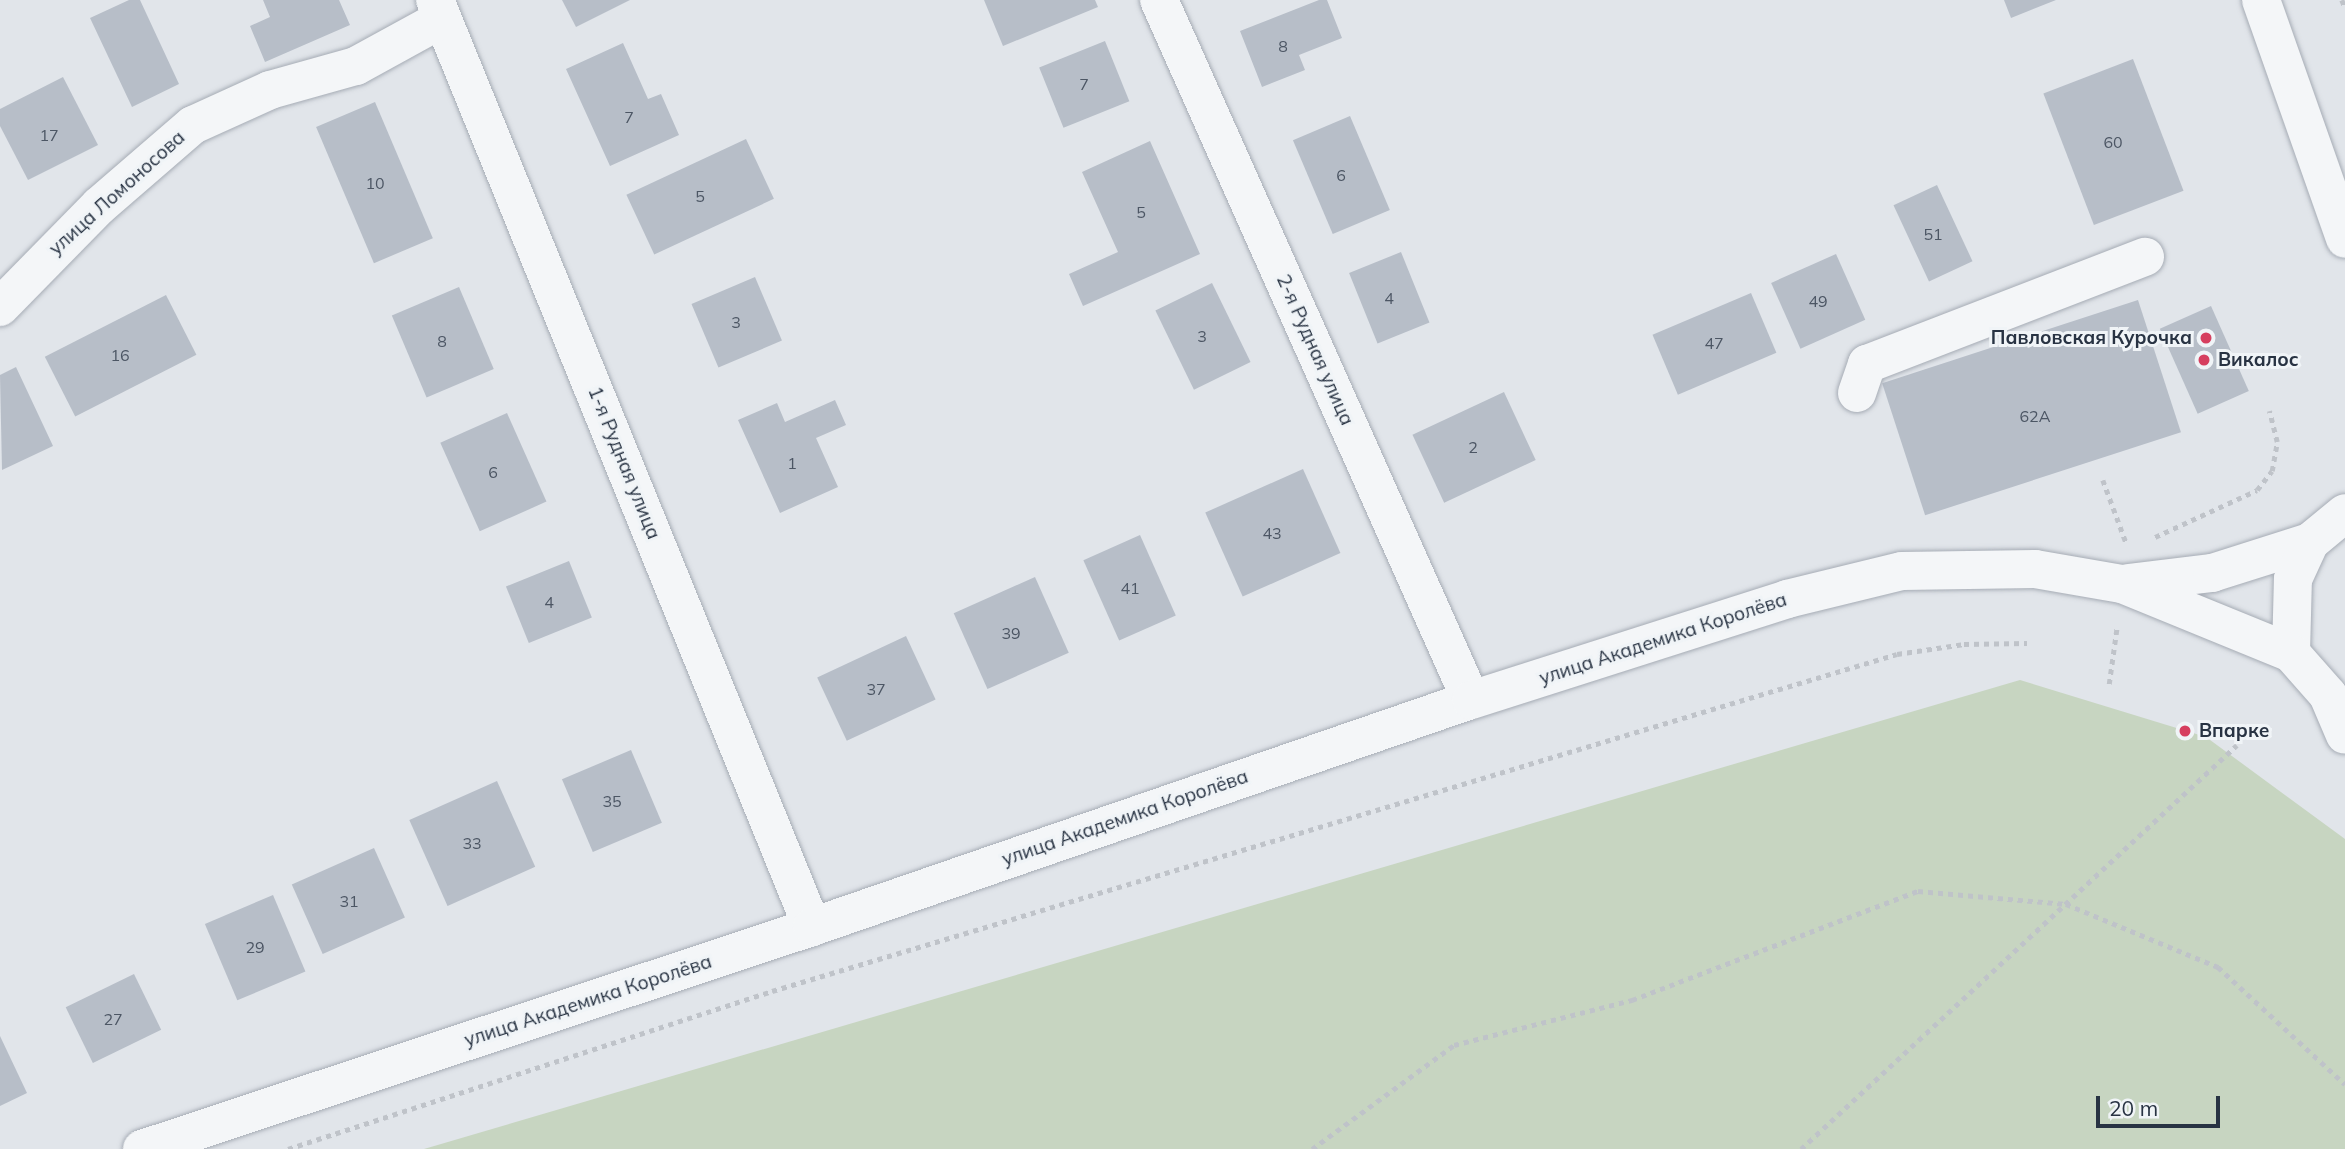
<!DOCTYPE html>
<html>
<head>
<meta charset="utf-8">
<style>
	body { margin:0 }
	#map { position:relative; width:2345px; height:1149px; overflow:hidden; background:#e1e5ea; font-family:Mulish,sans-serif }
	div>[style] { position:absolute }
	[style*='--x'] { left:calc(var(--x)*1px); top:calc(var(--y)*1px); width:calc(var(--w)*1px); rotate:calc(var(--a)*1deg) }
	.green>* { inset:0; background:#c7d5c1 }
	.building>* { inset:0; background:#b7bec8; transform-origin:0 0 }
	.path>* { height:4.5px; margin-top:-2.25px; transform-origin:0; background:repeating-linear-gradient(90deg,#bfc3c9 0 5px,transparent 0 10px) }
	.roads { filter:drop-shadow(0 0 2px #a6acb5) drop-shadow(0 0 2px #a6acb5) }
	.minor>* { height:38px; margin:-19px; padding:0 19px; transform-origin:19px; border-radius:19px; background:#f4f6f8 }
	.dots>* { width:19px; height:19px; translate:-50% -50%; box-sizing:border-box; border:4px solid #f0f4f7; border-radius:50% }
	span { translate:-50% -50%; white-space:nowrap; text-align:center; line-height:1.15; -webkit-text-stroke:6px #f0f4f7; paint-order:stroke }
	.number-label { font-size:16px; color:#4c5664 }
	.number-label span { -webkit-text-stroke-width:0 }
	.street-label { font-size:19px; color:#283343 }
	.poi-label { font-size:19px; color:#283343; font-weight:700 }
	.right { translate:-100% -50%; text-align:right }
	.left { translate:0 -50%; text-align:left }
	.scale { position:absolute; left:2096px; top:1096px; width:124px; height:32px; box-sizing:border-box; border:4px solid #283343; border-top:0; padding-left:9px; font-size:21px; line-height:24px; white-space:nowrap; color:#283343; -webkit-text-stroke:5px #f0f4f7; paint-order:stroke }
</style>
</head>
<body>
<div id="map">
	<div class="green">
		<i style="clip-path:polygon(2020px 680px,2206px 737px,2345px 839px,2345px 1149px,424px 1149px)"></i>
	</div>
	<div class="building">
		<i style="clip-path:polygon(129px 0,140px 0,179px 84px,132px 107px,90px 18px)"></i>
		<i style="clip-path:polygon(263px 0,339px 0,350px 25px,265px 62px,250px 26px,270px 17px)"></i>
		<i style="clip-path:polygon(562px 0,630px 0,576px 27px)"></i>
		<i style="clip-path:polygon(984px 0,1095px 0,1098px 7px,1003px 46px)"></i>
		<i style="clip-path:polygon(1319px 0,1327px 0,1342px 38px,1299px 55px,1305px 70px,1262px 87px,1240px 31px)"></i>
		<i style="clip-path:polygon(2004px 0,2056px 0,2011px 18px)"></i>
		<i style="left:1105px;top:41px;width:65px;height:71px;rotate:68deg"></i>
		<i style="clip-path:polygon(623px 43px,648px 99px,661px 94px,679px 135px,610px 166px,566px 69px)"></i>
		<i style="left:2133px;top:59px;width:141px;height:96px;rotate:69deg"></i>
		<i style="clip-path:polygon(63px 77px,98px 145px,28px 180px,0 126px,0 109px)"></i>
		<i style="left:375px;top:102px;width:148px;height:64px;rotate:67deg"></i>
		<i style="left:1350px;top:116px;width:102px;height:62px;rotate:67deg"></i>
		<i style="left:746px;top:139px;width:66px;height:132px;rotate:65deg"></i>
		<i style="clip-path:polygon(1150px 141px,1200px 254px,1083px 306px,1069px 274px,1118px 252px,1082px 172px)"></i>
		<i style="left:1937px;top:185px;width:84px;height:48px;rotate:65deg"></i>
		<i style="left:1401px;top:252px;width:76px;height:56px;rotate:68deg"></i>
		<i style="left:1836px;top:254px;width:72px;height:71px;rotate:66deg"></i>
		<i style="left:755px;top:277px;width:69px;height:69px;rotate:67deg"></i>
		<i style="left:1212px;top:283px;width:88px;height:63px;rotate:64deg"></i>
		<i style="left:459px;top:287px;width:89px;height:73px;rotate:67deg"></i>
		<i style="left:1751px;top:293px;width:65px;height:107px;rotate:67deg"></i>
		<i style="left:166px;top:295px;width:67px;height:136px;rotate:63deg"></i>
		<i style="left:2138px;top:300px;width:139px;height:269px;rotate:72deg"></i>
		<i style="left:2211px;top:306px;width:93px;height:56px;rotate:66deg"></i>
		<i style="clip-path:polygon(16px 367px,53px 446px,2px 470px,0 375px)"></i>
		<i style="left:1504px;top:392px;width:75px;height:101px;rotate:65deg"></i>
		<i style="clip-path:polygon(835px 400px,846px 425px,816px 438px,838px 487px,780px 513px,738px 420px,777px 403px,785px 422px)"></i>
		<i style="left:507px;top:413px;width:97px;height:73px;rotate:66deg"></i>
		<i style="left:1303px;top:469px;width:92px;height:107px;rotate:66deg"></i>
		<i style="left:1140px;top:535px;width:88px;height:62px;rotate:66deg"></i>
		<i style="left:569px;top:561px;width:61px;height:68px;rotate:68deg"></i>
		<i style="left:1035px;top:577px;width:83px;height:89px;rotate:66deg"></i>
		<i style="left:906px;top:636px;width:70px;height:98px;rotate:65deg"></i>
		<i style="left:631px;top:750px;width:79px;height:75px;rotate:67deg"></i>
		<i style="left:497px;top:781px;width:94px;height:96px;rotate:66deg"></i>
		<i style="left:374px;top:848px;width:76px;height:90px;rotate:66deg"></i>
		<i style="left:273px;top:895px;width:83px;height:74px;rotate:67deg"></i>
		<i style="left:134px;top:974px;width:62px;height:76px;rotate:64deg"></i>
		<i style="clip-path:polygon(0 1036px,27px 1093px,0 1106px)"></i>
	</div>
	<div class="path">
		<i style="--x:2342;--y:0;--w:8;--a:67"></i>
		<i style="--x:2103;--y:480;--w:69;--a:69.7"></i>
		<i style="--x:2155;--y:537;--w:112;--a:-24.7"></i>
		<i style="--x:2257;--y:490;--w:24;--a:-52"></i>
		<i style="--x:2272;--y:471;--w:29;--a:-80"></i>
		<i style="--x:2277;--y:442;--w:32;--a:-104"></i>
		<i style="--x:2109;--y:684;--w:59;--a:-82.1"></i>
		<i style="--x:288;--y:1149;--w:509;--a:-18.08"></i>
		<i style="--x:772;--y:991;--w:1174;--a:-16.68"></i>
		<i style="--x:1897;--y:654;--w:68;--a:-8.5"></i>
		<i style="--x:1964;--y:644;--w:63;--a:-0.9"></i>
		<i style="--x:1312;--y:1149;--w:176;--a:-36.2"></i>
		<i style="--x:1454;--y:1045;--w:184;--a:-14.2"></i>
		<i style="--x:1632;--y:1000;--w:306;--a:-20.9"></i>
		<i style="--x:1918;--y:891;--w:149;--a:5"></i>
		<i style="--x:2066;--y:904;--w:165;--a:22.5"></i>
		<i style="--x:2218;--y:967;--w:173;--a:42.7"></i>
		<i style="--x:1801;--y:1149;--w:594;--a:-42.82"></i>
	</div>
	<div class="roads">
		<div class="minor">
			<i style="--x:435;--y:0;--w:1001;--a:67.87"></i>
			<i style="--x:1159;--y:0;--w:766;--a:65.98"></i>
			<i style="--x:2261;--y:0;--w:253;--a:70.6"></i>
			<i style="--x:0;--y:307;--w:141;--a:-45.6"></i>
			<i style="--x:99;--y:206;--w:124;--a:-40.8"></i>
			<i style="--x:193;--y:125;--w:85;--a:-24.4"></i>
			<i style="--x:270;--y:90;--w:89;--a:-15.6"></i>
			<i style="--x:356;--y:66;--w:98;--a:-28.7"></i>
			<i style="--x:1857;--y:393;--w:31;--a:-71"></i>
			<i style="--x:1867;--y:364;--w:298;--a:-21.1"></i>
			<i style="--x:2128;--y:583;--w:85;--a:-6.8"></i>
			<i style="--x:2212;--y:573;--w:103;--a:-17.6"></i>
			<i style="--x:2310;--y:542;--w:45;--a:-39.6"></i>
			<i style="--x:2291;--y:653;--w:74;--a:-88.5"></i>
			<i style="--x:2293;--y:579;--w:41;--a:-65.3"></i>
			<i style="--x:142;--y:1149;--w:706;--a:-18.33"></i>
			<i style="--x:812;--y:927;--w:697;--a:-19.01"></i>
			<i style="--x:1471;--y:700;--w:332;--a:-17.7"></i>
			<i style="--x:1787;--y:599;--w:118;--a:-13.7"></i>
			<i style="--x:1902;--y:571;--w:133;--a:-0.9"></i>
			<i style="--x:2035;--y:569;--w:88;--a:9.8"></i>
			<i style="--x:2122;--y:584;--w:183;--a:22.2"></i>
			<i style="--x:2291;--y:653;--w:56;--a:48.6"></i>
			<i style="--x:2328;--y:695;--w:43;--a:67"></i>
		</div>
	</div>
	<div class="dots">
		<i style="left:2206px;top:338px;background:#d63f5f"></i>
		<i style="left:2204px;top:360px;background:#d63f5f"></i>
		<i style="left:2185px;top:731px;background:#d63f5f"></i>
	</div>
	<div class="number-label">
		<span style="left:1283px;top:46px">8</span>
		<span style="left:1084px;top:84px">7</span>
		<span style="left:629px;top:117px">7</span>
		<span style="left:49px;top:135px">17</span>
		<span style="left:2113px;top:142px">60</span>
		<span style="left:1341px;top:175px">6</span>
		<span style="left:375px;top:183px">10</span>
		<span style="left:700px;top:196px">5</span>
		<span style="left:1141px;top:212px">5</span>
		<span style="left:1933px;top:234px">51</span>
		<span style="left:1389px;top:298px">4</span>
		<span style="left:1818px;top:301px">49</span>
		<span style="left:736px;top:322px">3</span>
		<span style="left:1202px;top:336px">3</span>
		<span style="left:442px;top:341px">8</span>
		<span style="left:1714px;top:343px">47</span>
		<span style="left:120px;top:355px">16</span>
		<span style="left:2035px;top:416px">62А</span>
		<span style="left:1473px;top:447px">2</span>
		<span style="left:792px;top:463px">1</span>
		<span style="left:493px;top:472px">6</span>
		<span style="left:1272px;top:533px">43</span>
		<span style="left:1130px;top:588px">41</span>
		<span style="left:549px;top:602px">4</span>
		<span style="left:1011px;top:633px">39</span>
		<span style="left:876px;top:689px">37</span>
		<span style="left:612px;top:801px">35</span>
		<span style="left:472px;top:843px">33</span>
		<span style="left:349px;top:901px">31</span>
		<span style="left:255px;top:947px">29</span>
		<span style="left:113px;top:1019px">27</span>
	</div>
	<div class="street-label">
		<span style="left:117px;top:193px;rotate:-42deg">улица Ломоносова</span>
		<span style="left:1315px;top:350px;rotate:66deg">2-я Рудная улица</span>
		<span style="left:624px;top:463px;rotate:68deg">1-я Рудная улица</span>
		<span style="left:1663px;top:639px;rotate:-18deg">улица Академика Королёва</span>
		<span style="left:1125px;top:818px;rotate:-19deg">улица Академика Королёва</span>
		<span style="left:588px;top:1001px;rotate:-18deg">улица Академика Королёва</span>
	</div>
	<div class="poi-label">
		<span class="right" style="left:2192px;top:338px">Павловская Курочка</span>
		<span class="left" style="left:2218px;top:360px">Викалос</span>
		<span class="left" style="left:2199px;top:731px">Впарке</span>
	</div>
	<div class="scale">20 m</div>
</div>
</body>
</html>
